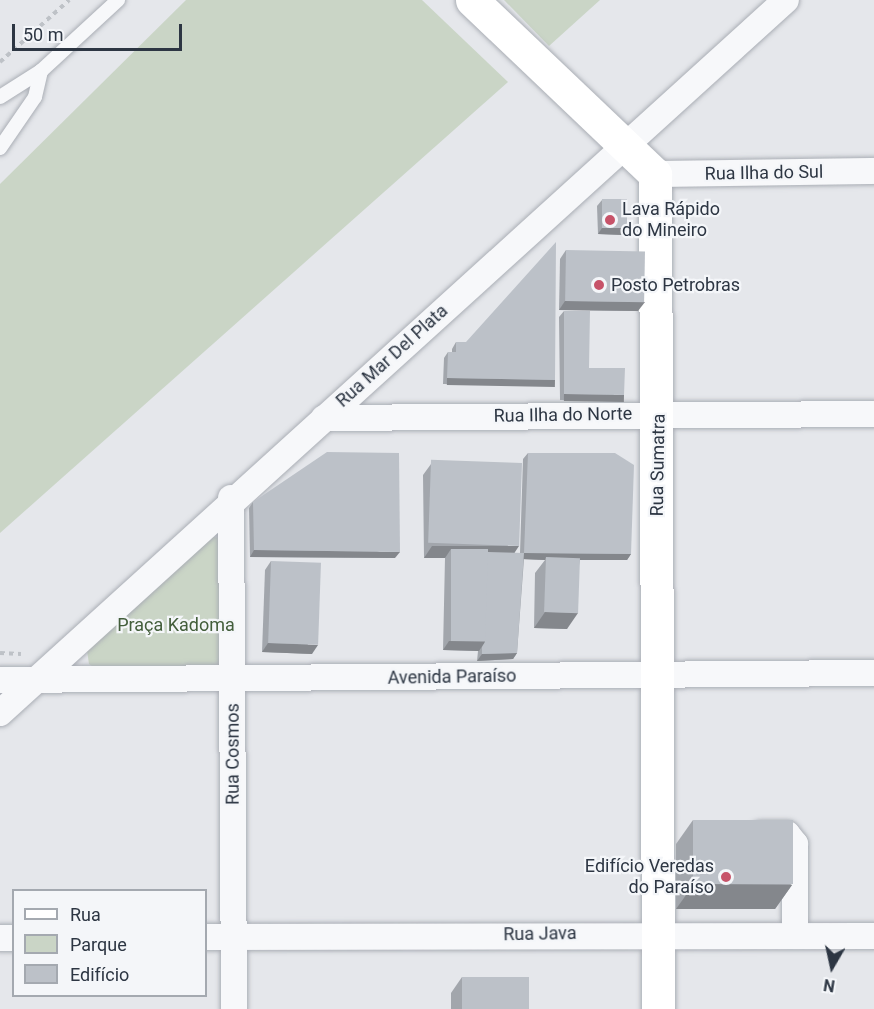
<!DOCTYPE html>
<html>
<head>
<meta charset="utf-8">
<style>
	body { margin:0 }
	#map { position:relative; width:874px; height:1009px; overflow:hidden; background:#e5e7eb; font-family:Roboto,sans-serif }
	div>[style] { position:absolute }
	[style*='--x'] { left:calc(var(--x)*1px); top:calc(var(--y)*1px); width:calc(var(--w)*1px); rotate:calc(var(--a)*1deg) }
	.green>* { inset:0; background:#cad5c6 }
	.path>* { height:4px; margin-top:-2px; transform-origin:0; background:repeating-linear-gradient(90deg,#bec2c7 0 4.5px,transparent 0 9px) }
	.roads { filter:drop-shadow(0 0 2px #aaaeb5) drop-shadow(0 0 2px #aaaeb5) }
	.lane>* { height:14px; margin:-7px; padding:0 7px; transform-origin:7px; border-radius:7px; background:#f7f8fa }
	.street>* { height:26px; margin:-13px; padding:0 13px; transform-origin:13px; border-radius:13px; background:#f7f8fa }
	.secondary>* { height:33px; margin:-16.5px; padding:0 16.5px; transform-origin:16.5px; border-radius:16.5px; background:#fff }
	.wall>* { inset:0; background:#a2a6ac }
	.shaded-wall>* { inset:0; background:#84878c; transform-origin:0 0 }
	.building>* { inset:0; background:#bcc1c8; transform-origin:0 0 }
	.dots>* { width:16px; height:16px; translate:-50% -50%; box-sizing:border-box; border:3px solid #f4f6f9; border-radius:50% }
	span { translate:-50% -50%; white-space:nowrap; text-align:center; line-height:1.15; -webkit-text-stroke:4.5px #f4f6f9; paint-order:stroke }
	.street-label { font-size:18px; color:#2d3643 }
	.poi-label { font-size:18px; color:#2d3643 }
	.left { translate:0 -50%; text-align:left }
	.right { translate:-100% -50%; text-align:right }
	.park-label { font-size:18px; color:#435e3b }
	.legend { position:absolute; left:12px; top:889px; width:195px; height:108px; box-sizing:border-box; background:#f4f6f9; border:2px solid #a4a9b0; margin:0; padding:8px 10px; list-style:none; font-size:18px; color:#2d3643 }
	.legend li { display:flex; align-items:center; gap:12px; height:30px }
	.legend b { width:30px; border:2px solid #a4a9b0 }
	.north { position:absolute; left:802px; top:937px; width:60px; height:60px; -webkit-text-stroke:4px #f4f6f9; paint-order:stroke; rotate:189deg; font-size:16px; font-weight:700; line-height:24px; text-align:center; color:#2d3643 }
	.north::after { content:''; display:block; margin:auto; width:21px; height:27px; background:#2d3643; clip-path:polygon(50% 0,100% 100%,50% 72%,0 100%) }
	.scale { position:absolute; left:12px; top:24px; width:170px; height:27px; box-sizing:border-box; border:3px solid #2d3643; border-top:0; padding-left:8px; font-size:18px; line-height:21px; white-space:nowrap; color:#2d3643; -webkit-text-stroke:4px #f4f6f9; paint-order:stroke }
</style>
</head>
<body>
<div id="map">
	<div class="green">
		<i style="clip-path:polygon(186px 0,422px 0,508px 82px,0 533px,0 184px)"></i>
		<i style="clip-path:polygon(504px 0,600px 0,549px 46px)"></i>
		<i style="clip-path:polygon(210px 536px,219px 538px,222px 668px,98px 670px,89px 664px,86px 644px)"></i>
	</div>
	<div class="path">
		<i style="--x:0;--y:62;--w:93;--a:-41.9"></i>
		<i style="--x:0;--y:653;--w:21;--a:3"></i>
	</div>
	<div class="roads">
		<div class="lane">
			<i style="--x:0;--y:97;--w:49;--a:-32.4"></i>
			<i style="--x:41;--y:71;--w:105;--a:-42.7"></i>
			<i style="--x:0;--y:148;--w:62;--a:-55.5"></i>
			<i style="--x:35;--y:97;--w:27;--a:-77"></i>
		</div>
		<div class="street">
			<i style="--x:655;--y:174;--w:219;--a:-0.8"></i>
			<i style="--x:324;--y:418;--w:550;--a:-0.42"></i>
			<i style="--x:231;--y:498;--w:511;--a:89.66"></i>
			<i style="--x:0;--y:680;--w:874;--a:-0.46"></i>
			<i style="--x:0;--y:713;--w:1061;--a:-42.21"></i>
			<i style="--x:761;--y:834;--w:26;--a:0"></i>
			<i style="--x:787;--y:834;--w:13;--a:51"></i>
			<i style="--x:795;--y:844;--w:92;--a:90"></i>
			<i style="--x:206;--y:937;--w:668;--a:-0.09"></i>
			<i style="--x:0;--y:938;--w:14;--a:0"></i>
		</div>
		<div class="secondary">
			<i style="--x:472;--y:0;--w:253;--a:43.6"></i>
			<i style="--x:655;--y:174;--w:835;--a:89.79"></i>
		</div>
	</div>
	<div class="wall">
		<i style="clip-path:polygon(602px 200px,623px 235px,598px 234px,597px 206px)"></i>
		<i style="clip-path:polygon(566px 250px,638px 311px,559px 310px,560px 259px)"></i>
		<i style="clip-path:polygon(564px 311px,589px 368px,620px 401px,560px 400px,559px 317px)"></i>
		<i style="clip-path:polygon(456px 342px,555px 380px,551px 386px,443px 384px,444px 358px,448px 352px,452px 352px,452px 349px)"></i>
		<i style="clip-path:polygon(528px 453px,631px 554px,627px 560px,580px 560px,567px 629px,534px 628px,535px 573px,545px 560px,524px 559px,517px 653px,513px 659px,477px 661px,478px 651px,443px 650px,445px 558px,424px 558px,423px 475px,431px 464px,515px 553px,520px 553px,523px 459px)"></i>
		<i style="clip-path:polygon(253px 502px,395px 558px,250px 557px,249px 508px)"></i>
		<i style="clip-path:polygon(271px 561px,312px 654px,262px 652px,265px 570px)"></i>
		<i style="clip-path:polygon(693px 820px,792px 885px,775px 909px,676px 909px,676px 844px)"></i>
		<i style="clip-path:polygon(462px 977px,529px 1009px,451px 1009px,451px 993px)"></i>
	</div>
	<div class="shaded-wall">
		<i style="clip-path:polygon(602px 228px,627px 228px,623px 235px,598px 234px)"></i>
		<i style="clip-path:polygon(565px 301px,645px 302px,638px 311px,559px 310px)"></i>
		<i style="left:447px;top:378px;width:108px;height:7px;rotate:1deg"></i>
		<i style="left:564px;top:394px;width:60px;height:7px;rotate:1deg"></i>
		<i style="clip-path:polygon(432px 546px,519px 546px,511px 558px,451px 549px,445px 558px,424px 558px)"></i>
		<i style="clip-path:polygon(254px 550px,400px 552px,395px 558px,250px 557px)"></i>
		<i style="clip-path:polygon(524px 553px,631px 554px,627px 560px,546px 560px,546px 557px,545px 560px,520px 559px)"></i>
		<i style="clip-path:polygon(545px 612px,578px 613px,567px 629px,534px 628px)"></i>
		<i style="clip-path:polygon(449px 641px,485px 642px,479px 651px,443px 650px)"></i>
		<i style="clip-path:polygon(268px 643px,318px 645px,312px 654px,262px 652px)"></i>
		<i style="clip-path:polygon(517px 653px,513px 659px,477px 661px,482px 654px)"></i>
		<i style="clip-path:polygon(694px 884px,792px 885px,775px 909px,676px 909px)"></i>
	</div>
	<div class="building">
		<i style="left:627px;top:199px;width:29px;height:25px;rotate:90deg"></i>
		<i style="clip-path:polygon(556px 242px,555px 380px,447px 378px,448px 352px,456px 352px,456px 342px,466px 342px)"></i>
		<i style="left:566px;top:250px;width:79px;height:51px;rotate:1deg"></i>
		<i style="clip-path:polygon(564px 311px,590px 311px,589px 368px,625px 368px,624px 395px,564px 394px)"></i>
		<i style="clip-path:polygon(327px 452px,399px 453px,400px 552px,254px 550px,253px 502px)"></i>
		<i style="clip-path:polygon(528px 453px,615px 453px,634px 465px,631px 554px,524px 553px)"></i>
		<i style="left:522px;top:463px;width:83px;height:91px;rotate:92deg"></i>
		<i style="left:451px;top:549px;width:37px;height:92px"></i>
		<i style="clip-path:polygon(488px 552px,524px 553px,517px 653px,482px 654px,482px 647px,485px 642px)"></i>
		<i style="left:546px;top:557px;width:34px;height:55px;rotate:2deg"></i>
		<i style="left:271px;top:561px;width:50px;height:82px;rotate:2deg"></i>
		<i style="left:693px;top:820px;width:100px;height:64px"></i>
		<i style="left:462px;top:977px;width:67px;height:32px"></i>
	</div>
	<div class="dots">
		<i style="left:610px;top:220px;background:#c75369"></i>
		<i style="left:599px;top:285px;background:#c75369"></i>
		<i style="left:726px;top:877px;background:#c75369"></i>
	</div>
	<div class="street-label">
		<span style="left:764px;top:173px;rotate:-1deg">Rua Ilha do Sul</span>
		<span style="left:392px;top:356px;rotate:-42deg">Rua Mar Del Plata</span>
		<span style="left:563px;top:415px;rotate:-1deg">Rua Ilha do Norte</span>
		<span style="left:658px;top:465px;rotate:-89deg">Rua Sumatra</span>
		<span style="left:452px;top:677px;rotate:-1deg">Avenida Paraíso</span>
		<span style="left:233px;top:754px;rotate:-90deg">Rua Cosmos</span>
		<span style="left:540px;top:934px;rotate:-1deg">Rua Java</span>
	</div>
	<div class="poi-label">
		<span class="left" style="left:622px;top:220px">Lava Rápido<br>do Mineiro</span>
		<span class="left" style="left:611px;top:285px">Posto Petrobras</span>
		<span class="right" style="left:714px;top:877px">Edifício Veredas<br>do Paraíso</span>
	</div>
	<div class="park-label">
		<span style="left:176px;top:625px">Praça Kadoma</span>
	</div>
	<ul class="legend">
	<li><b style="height:8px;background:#fff"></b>Rua</li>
	<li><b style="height:16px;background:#cad5c6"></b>Parque</li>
	<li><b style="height:16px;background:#bcc1c8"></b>Edifício</li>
	</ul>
	<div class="north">N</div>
	<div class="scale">50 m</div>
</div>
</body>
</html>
